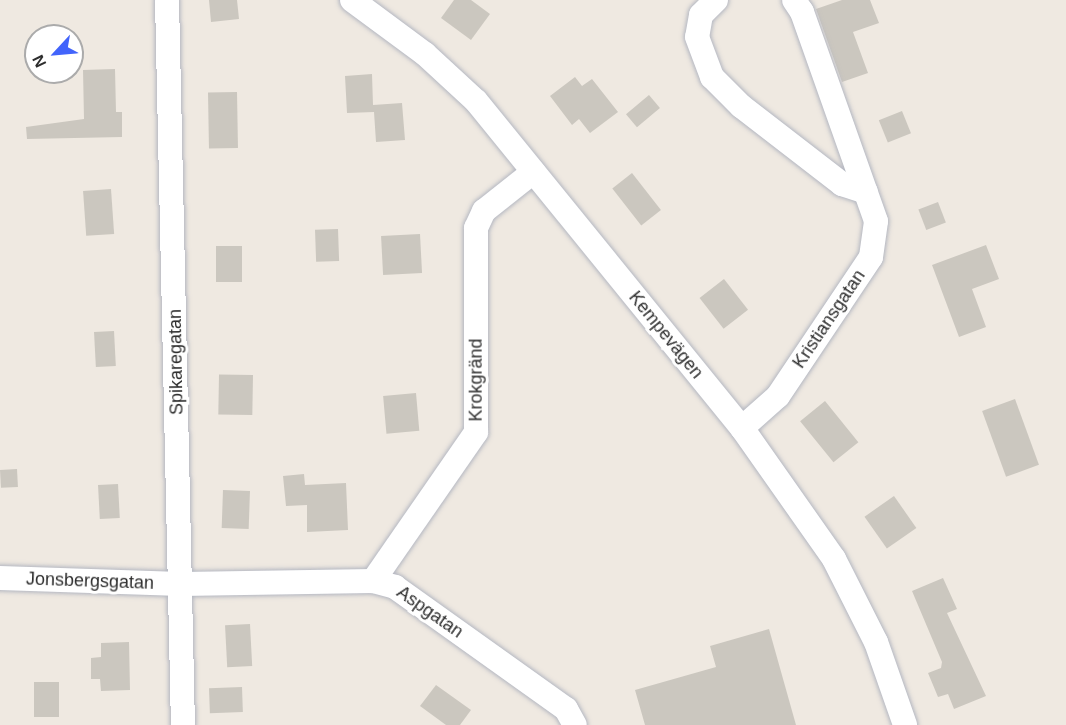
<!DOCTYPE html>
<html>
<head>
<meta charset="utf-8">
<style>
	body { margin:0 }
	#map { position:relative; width:1066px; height:725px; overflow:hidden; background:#efe9e1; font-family:Helvetica,sans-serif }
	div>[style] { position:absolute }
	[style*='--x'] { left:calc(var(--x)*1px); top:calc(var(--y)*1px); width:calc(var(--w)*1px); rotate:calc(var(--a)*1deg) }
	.building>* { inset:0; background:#cbc7bf; transform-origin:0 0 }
	.roads { filter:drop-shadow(0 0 2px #b4b7c1) drop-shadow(0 0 2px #b4b7c1) }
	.minor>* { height:24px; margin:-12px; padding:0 12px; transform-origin:12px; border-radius:12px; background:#fff }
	span { translate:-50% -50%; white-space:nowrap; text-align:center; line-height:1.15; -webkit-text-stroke:6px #fff; paint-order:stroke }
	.street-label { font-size:18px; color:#2e2e2e }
	.north { position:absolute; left:24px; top:24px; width:60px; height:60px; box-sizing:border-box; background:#fff; border:2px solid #ababab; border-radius:50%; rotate:244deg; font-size:16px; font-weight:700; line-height:24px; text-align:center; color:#2e2e2e }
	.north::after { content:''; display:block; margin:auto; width:21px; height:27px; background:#4264fb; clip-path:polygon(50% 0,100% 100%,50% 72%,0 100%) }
</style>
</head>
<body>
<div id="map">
	<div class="building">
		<i style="clip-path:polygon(209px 0,237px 0,239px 19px,211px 22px)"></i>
		<i style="clip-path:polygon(454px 0,471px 0,490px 14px,471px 40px,441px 18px)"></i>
		<i style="clip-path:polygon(842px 0,870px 0,879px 23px,853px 32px,868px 73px,842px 82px,816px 9px)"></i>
		<i style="clip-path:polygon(115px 69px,116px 112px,122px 112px,122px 137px,27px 139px,26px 127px,84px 119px,83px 70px)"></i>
		<i style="clip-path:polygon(372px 74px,373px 105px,402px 103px,405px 140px,376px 142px,374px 112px,347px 113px,345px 76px)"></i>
		<i style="clip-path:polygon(575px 77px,582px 86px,592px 79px,618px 112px,590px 133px,579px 119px,572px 125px,550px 96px)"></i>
		<i style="left:237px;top:92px;width:56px;height:29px;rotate:89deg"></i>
		<i style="left:649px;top:95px;width:17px;height:30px;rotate:50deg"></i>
		<i style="left:902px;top:111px;width:24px;height:25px;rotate:68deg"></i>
		<i style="left:632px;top:173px;width:47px;height:25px;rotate:52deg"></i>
		<i style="left:111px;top:189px;width:45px;height:28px;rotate:86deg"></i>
		<i style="left:938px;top:202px;width:22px;height:21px;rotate:69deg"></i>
		<i style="left:338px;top:229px;width:32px;height:23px;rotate:88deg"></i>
		<i style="left:420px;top:234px;width:39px;height:39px;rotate:87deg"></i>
		<i style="clip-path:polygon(986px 245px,999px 279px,972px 289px,986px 327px,959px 337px,932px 265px)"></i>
		<i style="left:216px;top:246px;width:26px;height:36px"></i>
		<i style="left:724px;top:279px;width:39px;height:31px;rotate:52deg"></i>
		<i style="left:114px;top:331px;width:35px;height:20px;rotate:87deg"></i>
		<i style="left:253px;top:375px;width:40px;height:34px;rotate:91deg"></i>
		<i style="left:416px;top:393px;width:38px;height:33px;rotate:85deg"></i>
		<i style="left:1015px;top:399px;width:70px;height:35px;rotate:70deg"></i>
		<i style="left:825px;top:401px;width:53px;height:32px;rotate:51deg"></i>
		<i style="left:17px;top:469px;width:18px;height:17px;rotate:87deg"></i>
		<i style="clip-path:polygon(304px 474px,305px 485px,346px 483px,348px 530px,307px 532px,307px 505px,286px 506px,283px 476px)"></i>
		<i style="left:118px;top:484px;width:34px;height:20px;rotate:87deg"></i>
		<i style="left:223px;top:490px;width:27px;height:38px;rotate:2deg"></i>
		<i style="left:894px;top:496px;width:39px;height:36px;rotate:55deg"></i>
		<i style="clip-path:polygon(943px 578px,957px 609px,947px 613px,986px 696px,954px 709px,948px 694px,938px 697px,928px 673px,941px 668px,942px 662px,912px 591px)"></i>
		<i style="left:250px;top:624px;width:42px;height:25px;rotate:87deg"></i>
		<i style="clip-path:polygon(769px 629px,796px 725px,645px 725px,635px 690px,716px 667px,710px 646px)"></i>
		<i style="clip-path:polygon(129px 642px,130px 690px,101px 691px,100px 679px,91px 679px,91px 658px,101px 657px,101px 643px)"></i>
		<i style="left:34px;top:682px;width:25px;height:35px"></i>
		<i style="clip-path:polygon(436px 685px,471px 710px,460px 725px,446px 725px,420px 706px)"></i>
		<i style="left:242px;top:687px;width:25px;height:33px;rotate:88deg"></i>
	</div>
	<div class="roads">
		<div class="minor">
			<i style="--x:167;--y:0;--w:725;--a:88.74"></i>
			<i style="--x:352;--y:0;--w:91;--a:36.5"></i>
			<i style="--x:425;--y:54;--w:69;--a:42.7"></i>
			<i style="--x:476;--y:101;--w:422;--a:50.9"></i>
			<i style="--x:742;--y:428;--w:160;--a:54.9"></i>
			<i style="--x:834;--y:559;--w:93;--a:63.2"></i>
			<i style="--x:876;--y:642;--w:88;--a:70.7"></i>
			<i style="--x:716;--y:0;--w:21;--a:135"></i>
			<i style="--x:701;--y:15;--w:22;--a:100"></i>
			<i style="--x:697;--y:37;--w:43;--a:69.4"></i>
			<i style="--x:712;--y:77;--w:41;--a:45"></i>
			<i style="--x:741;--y:106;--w:128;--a:37.7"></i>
			<i style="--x:842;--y:184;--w:25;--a:18"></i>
			<i style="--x:742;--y:428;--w:48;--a:-41.6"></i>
			<i style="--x:778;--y:396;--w:167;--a:-56.2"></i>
			<i style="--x:871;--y:257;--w:36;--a:-82"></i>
			<i style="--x:876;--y:221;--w:222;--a:-109.5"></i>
			<i style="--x:802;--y:12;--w:14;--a:-124"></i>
			<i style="--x:0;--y:578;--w:181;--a:1.9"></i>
			<i style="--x:181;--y:584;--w:192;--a:-0.9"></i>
			<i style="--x:373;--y:581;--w:23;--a:15"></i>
			<i style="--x:395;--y:587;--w:210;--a:35.5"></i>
			<i style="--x:566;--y:709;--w:18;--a:61"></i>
			<i style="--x:373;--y:581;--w:181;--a:-55.3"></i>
			<i style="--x:476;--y:432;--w:204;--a:-90"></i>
			<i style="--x:476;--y:228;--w:19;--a:-65"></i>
			<i style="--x:484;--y:211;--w:63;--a:-38.5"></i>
		</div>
	</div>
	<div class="street-label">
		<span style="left:829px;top:319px;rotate:-56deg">Kristiansgatan</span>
		<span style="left:666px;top:335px;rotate:51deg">Kempevägen</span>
		<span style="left:176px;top:362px;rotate:-91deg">Spikaregatan</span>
		<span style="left:476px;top:380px;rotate:-90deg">Krokgränd</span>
		<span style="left:90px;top:581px;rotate:2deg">Jonsbergsgatan</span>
		<span style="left:430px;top:612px;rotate:35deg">Aspgatan</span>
	</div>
	<div class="north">N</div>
</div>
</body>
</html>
